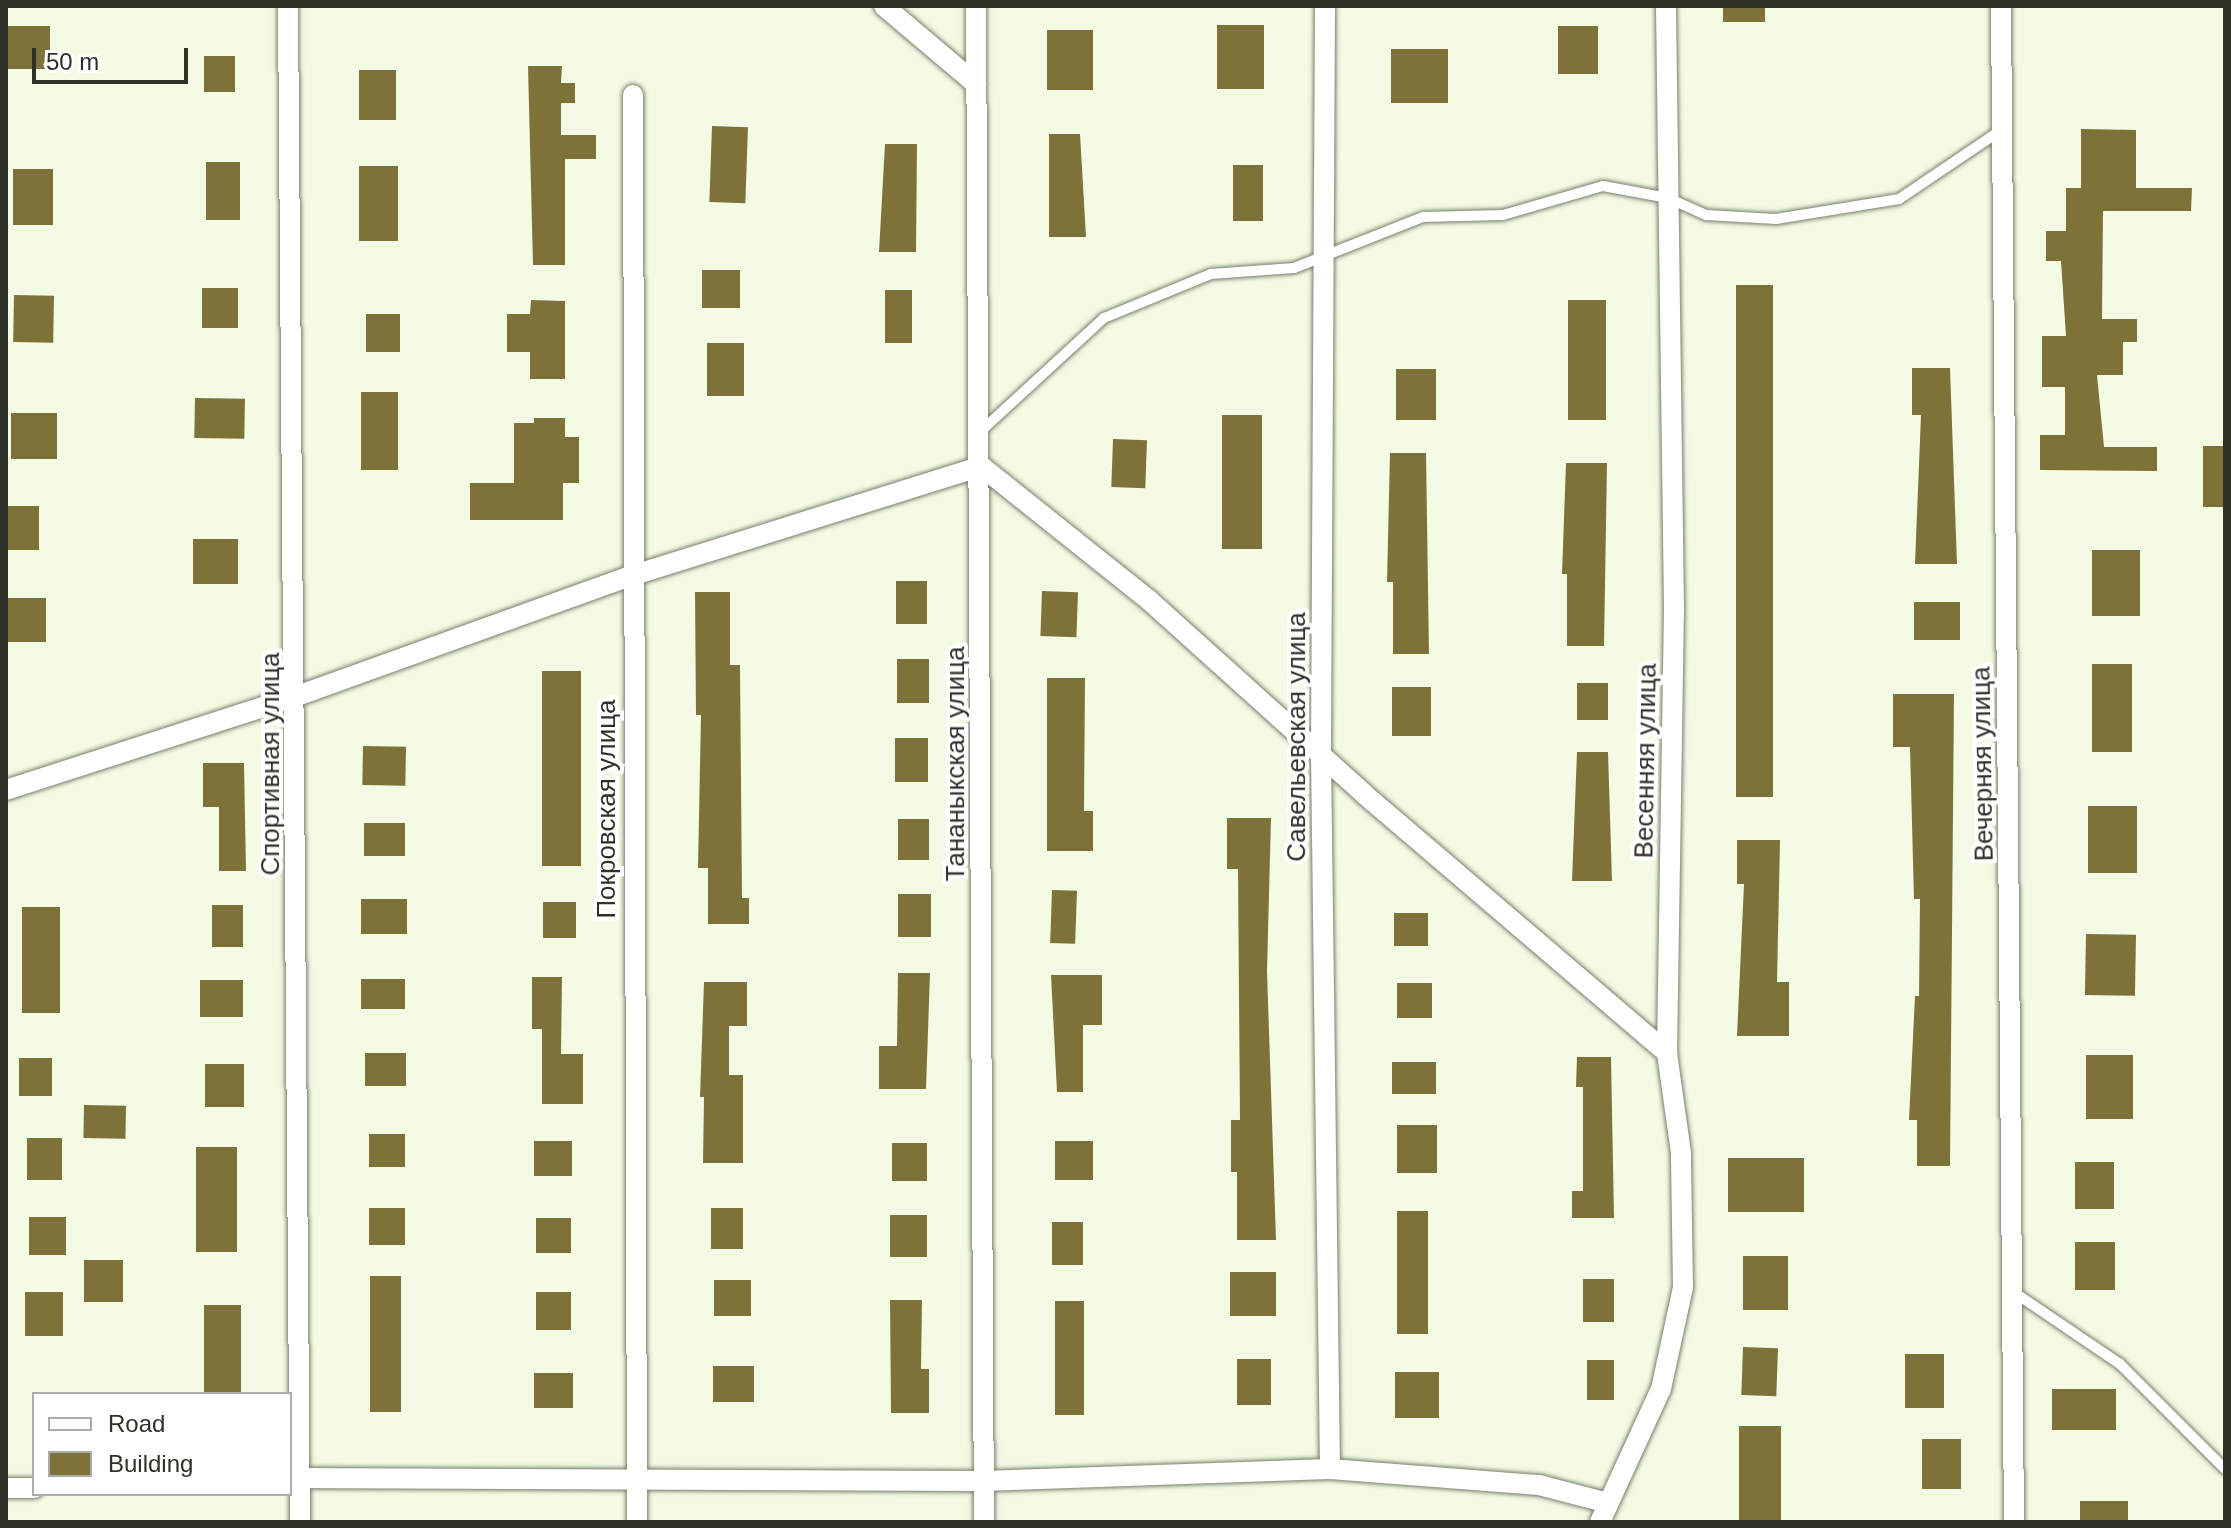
<!DOCTYPE html>
<html>
<head>
<meta charset="utf-8">
<style>
	body { margin:0 }
	#map { position:relative; width:2231px; height:1528px; overflow:hidden; background:#f3fbe4; font-family:Helvetica,sans-serif }
	div>[style] { position:absolute }
	[style*='--x'] { left:calc(var(--x)*1px); top:calc(var(--y)*1px); width:calc(var(--w)*1px); rotate:calc(var(--a)*1deg) }
	.building>* { inset:0; background:#7d7237; transform-origin:0 0 }
	.roads { filter:drop-shadow(0 0 2px #787f6b) drop-shadow(0 0 2px #787f6b) }
	.service>* { height:10px; margin:-5px; padding:0 5px; transform-origin:5px; border-radius:5px; background:#fff }
	.minor>* { height:20px; margin:-10px; padding:0 10px; transform-origin:10px; border-radius:10px; background:#fff }
	span { translate:-50% -50%; white-space:nowrap; text-align:center; line-height:1.15; -webkit-text-stroke:8px #fff; paint-order:stroke }
	.street-label { font-size:26px; color:#2e3128 }
	.frame { position:absolute; inset:0; border:8px solid #2e3128; pointer-events:none }
	.legend { position:absolute; left:32px; top:1392px; width:260px; height:104px; box-sizing:border-box; background:#fff; border:2px solid #abada9; margin:0; padding:10px 14px; list-style:none; font-size:24px; color:#2e3128 }
	.legend li { display:flex; align-items:center; gap:16px; height:40px }
	.legend b { width:40px; border:2px solid #abada9 }
	.scale { position:absolute; left:32px; top:48px; width:156px; height:36px; box-sizing:border-box; border:4px solid #2e3128; border-top:0; padding-left:10px; font-size:24px; line-height:28px; white-space:nowrap; color:#2e3128; -webkit-text-stroke:6px #fff; paint-order:stroke }
</style>
</head>
<body>
<div id="map">
	<div class="building">
		<i style="left:1723px;top:6px;width:42px;height:16px"></i>
		<i style="left:1217px;top:25px;width:47px;height:64px"></i>
		<i style="left:7px;top:26px;width:43px;height:43px"></i>
		<i style="left:1558px;top:26px;width:40px;height:48px"></i>
		<i style="left:1047px;top:30px;width:46px;height:60px"></i>
		<i style="left:1391px;top:49px;width:57px;height:54px"></i>
		<i style="left:204px;top:56px;width:31px;height:36px"></i>
		<i style="clip-path:polygon(528px 66px,562px 66px,561px 83px,575px 83px,575px 103px,561px 103px,561px 135px,596px 135px,596px 159px,565px 159px,565px 265px,533px 265px)"></i>
		<i style="left:359px;top:70px;width:37px;height:50px"></i>
		<i style="left:712px;top:126px;width:36px;height:76px;rotate:2deg"></i>
		<i style="clip-path:polygon(2081px 129px,2136px 130px,2136px 188px,2192px 188px,2191px 211px,2103px 211px,2102px 319px,2137px 319px,2137px 342px,2123px 342px,2123px 375px,2097px 375px,2104px 447px,2157px 447px,2157px 471px,2040px 470px,2040px 435px,2065px 435px,2065px 387px,2042px 387px,2042px 336px,2066px 336px,2061px 261px,2046px 261px,2046px 231px,2066px 231px,2066px 188px,2081px 188px)"></i>
		<i style="clip-path:polygon(1049px 134px,1080px 134px,1086px 237px,1049px 237px)"></i>
		<i style="clip-path:polygon(885px 144px,917px 144px,916px 252px,879px 252px)"></i>
		<i style="left:206px;top:162px;width:34px;height:58px"></i>
		<i style="left:1233px;top:165px;width:30px;height:56px"></i>
		<i style="left:359px;top:166px;width:39px;height:75px"></i>
		<i style="left:13px;top:169px;width:40px;height:56px"></i>
		<i style="left:702px;top:270px;width:38px;height:38px"></i>
		<i style="left:1736px;top:285px;width:37px;height:512px"></i>
		<i style="left:202px;top:288px;width:36px;height:40px"></i>
		<i style="left:885px;top:290px;width:27px;height:53px"></i>
		<i style="left:14px;top:295px;width:40px;height:47px;rotate:1deg"></i>
		<i style="clip-path:polygon(531px 300px,565px 301px,565px 379px,530px 379px,530px 352px,507px 352px,507px 314px,530px 314px)"></i>
		<i style="left:1568px;top:300px;width:38px;height:120px"></i>
		<i style="left:366px;top:314px;width:34px;height:38px"></i>
		<i style="left:707px;top:343px;width:37px;height:53px"></i>
		<i style="clip-path:polygon(1912px 368px,1950px 368px,1957px 564px,1915px 564px,1921px 415px,1912px 415px)"></i>
		<i style="left:1396px;top:369px;width:40px;height:51px"></i>
		<i style="left:361px;top:392px;width:37px;height:78px"></i>
		<i style="left:195px;top:398px;width:50px;height:40px;rotate:1deg"></i>
		<i style="left:11px;top:413px;width:46px;height:46px"></i>
		<i style="left:1222px;top:415px;width:40px;height:134px"></i>
		<i style="clip-path:polygon(534px 418px,565px 418px,565px 437px,579px 437px,579px 483px,563px 483px,563px 520px,470px 520px,470px 483px,514px 483px,514px 423px,534px 423px)"></i>
		<i style="left:1113px;top:439px;width:34px;height:48px;rotate:2deg"></i>
		<i style="left:2203px;top:446px;width:22px;height:61px"></i>
		<i style="clip-path:polygon(1390px 453px,1426px 453px,1429px 654px,1393px 654px,1393px 582px,1387px 582px)"></i>
		<i style="clip-path:polygon(1566px 463px,1607px 463px,1604px 646px,1567px 646px,1567px 574px,1562px 574px)"></i>
		<i style="left:8px;top:506px;width:31px;height:44px"></i>
		<i style="left:193px;top:539px;width:45px;height:45px"></i>
		<i style="left:2092px;top:550px;width:48px;height:66px"></i>
		<i style="left:896px;top:581px;width:31px;height:43px"></i>
		<i style="left:1042px;top:591px;width:36px;height:45px;rotate:2deg"></i>
		<i style="clip-path:polygon(695px 592px,730px 592px,730px 665px,740px 665px,742px 898px,749px 898px,749px 924px,708px 924px,708px 868px,698px 868px,701px 715px,696px 715px)"></i>
		<i style="left:8px;top:598px;width:38px;height:44px"></i>
		<i style="left:1914px;top:602px;width:46px;height:38px"></i>
		<i style="left:897px;top:659px;width:32px;height:44px"></i>
		<i style="left:2092px;top:664px;width:40px;height:88px"></i>
		<i style="left:542px;top:671px;width:39px;height:195px"></i>
		<i style="clip-path:polygon(1047px 678px,1085px 678px,1084px 811px,1093px 811px,1093px 851px,1047px 851px)"></i>
		<i style="left:1577px;top:683px;width:31px;height:37px"></i>
		<i style="left:1392px;top:687px;width:39px;height:49px"></i>
		<i style="clip-path:polygon(1893px 694px,1954px 694px,1950px 1166px,1917px 1166px,1917px 1120px,1909px 1120px,1915px 996px,1919px 996px,1920px 899px,1914px 899px,1910px 747px,1893px 747px)"></i>
		<i style="left:895px;top:738px;width:33px;height:44px"></i>
		<i style="left:363px;top:746px;width:43px;height:39px;rotate:1deg"></i>
		<i style="clip-path:polygon(1577px 752px,1608px 752px,1612px 881px,1572px 881px)"></i>
		<i style="clip-path:polygon(203px 763px,244px 763px,246px 871px,219px 871px,219px 807px,203px 807px)"></i>
		<i style="left:2088px;top:806px;width:49px;height:67px"></i>
		<i style="clip-path:polygon(1227px 818px,1271px 818px,1267px 971px,1276px 1240px,1237px 1240px,1237px 1172px,1231px 1172px,1231px 1120px,1240px 1120px,1238px 869px,1227px 869px)"></i>
		<i style="left:898px;top:819px;width:31px;height:41px"></i>
		<i style="left:405px;top:823px;width:33px;height:41px;rotate:90deg"></i>
		<i style="clip-path:polygon(1737px 840px,1780px 840px,1777px 982px,1789px 982px,1789px 1036px,1737px 1036px,1744px 884px,1737px 884px)"></i>
		<i style="left:1052px;top:890px;width:25px;height:53px;rotate:2deg"></i>
		<i style="left:898px;top:894px;width:33px;height:43px"></i>
		<i style="left:361px;top:899px;width:46px;height:35px"></i>
		<i style="left:576px;top:902px;width:36px;height:33px;rotate:90deg"></i>
		<i style="left:212px;top:905px;width:31px;height:42px"></i>
		<i style="left:22px;top:907px;width:38px;height:106px"></i>
		<i style="left:1394px;top:913px;width:34px;height:33px"></i>
		<i style="left:2086px;top:934px;width:50px;height:61px;rotate:1deg"></i>
		<i style="clip-path:polygon(898px 973px,930px 973px,926px 1089px,879px 1089px,879px 1046px,897px 1046px)"></i>
		<i style="clip-path:polygon(1051px 975px,1102px 975px,1102px 1025px,1083px 1025px,1083px 1092px,1057px 1092px)"></i>
		<i style="clip-path:polygon(532px 977px,562px 977px,561px 1054px,583px 1054px,583px 1104px,542px 1104px,542px 1029px,532px 1029px)"></i>
		<i style="left:361px;top:979px;width:44px;height:30px"></i>
		<i style="left:200px;top:980px;width:43px;height:37px"></i>
		<i style="clip-path:polygon(704px 982px,747px 982px,747px 1026px,729px 1026px,729px 1075px,743px 1075px,743px 1163px,703px 1163px,704px 1097px,700px 1097px)"></i>
		<i style="left:1397px;top:983px;width:35px;height:35px"></i>
		<i style="left:365px;top:1053px;width:41px;height:33px"></i>
		<i style="left:2086px;top:1055px;width:47px;height:64px"></i>
		<i style="clip-path:polygon(1577px 1057px,1611px 1057px,1614px 1218px,1572px 1218px,1572px 1191px,1583px 1191px,1583px 1087px,1576px 1087px)"></i>
		<i style="left:19px;top:1058px;width:33px;height:38px"></i>
		<i style="left:1392px;top:1062px;width:44px;height:32px"></i>
		<i style="left:205px;top:1064px;width:39px;height:43px"></i>
		<i style="left:84px;top:1105px;width:42px;height:33px;rotate:1deg"></i>
		<i style="left:1397px;top:1125px;width:40px;height:48px"></i>
		<i style="left:369px;top:1134px;width:36px;height:33px"></i>
		<i style="left:27px;top:1138px;width:35px;height:42px"></i>
		<i style="left:534px;top:1141px;width:38px;height:35px"></i>
		<i style="left:1055px;top:1141px;width:38px;height:39px"></i>
		<i style="left:892px;top:1143px;width:35px;height:38px"></i>
		<i style="left:196px;top:1147px;width:41px;height:105px"></i>
		<i style="left:1728px;top:1158px;width:76px;height:54px"></i>
		<i style="left:2075px;top:1162px;width:39px;height:47px"></i>
		<i style="left:369px;top:1208px;width:36px;height:37px"></i>
		<i style="left:711px;top:1208px;width:32px;height:41px"></i>
		<i style="left:1397px;top:1211px;width:31px;height:123px"></i>
		<i style="left:890px;top:1215px;width:37px;height:42px"></i>
		<i style="left:29px;top:1217px;width:37px;height:38px"></i>
		<i style="left:536px;top:1218px;width:35px;height:35px"></i>
		<i style="left:1052px;top:1222px;width:31px;height:43px"></i>
		<i style="left:2115px;top:1242px;width:48px;height:40px;rotate:90deg"></i>
		<i style="left:1743px;top:1256px;width:45px;height:54px"></i>
		<i style="left:84px;top:1260px;width:39px;height:42px"></i>
		<i style="left:1230px;top:1272px;width:46px;height:44px"></i>
		<i style="left:370px;top:1276px;width:31px;height:136px"></i>
		<i style="left:1583px;top:1279px;width:31px;height:43px"></i>
		<i style="left:714px;top:1280px;width:37px;height:36px"></i>
		<i style="left:25px;top:1292px;width:38px;height:44px"></i>
		<i style="left:536px;top:1292px;width:35px;height:38px"></i>
		<i style="clip-path:polygon(890px 1300px,922px 1300px,921px 1369px,929px 1369px,929px 1413px,891px 1413px)"></i>
		<i style="left:1055px;top:1301px;width:29px;height:114px"></i>
		<i style="left:204px;top:1305px;width:37px;height:89px"></i>
		<i style="left:1743px;top:1347px;width:35px;height:48px;rotate:2deg"></i>
		<i style="left:1905px;top:1354px;width:39px;height:54px"></i>
		<i style="left:1237px;top:1359px;width:34px;height:46px"></i>
		<i style="left:1587px;top:1360px;width:27px;height:40px"></i>
		<i style="left:713px;top:1366px;width:41px;height:36px"></i>
		<i style="left:1395px;top:1372px;width:44px;height:46px"></i>
		<i style="left:534px;top:1373px;width:39px;height:35px"></i>
		<i style="left:2052px;top:1389px;width:64px;height:41px"></i>
		<i style="left:1739px;top:1426px;width:42px;height:96px"></i>
		<i style="left:1922px;top:1439px;width:39px;height:50px"></i>
		<i style="left:2080px;top:1501px;width:48px;height:21px"></i>
	</div>
	<div class="roads">
		<div class="service">
			<i style="--x:981;--y:431;--w:167;--a:-42.6"></i>
			<i style="--x:1104;--y:318;--w:116;--a:-22.4"></i>
			<i style="--x:1211;--y:274;--w:83;--a:-4.1"></i>
			<i style="--x:1294;--y:268;--w:139;--a:-21.6"></i>
			<i style="--x:1423;--y:217;--w:80;--a:-1.4"></i>
			<i style="--x:1503;--y:215;--w:104;--a:-16.2"></i>
			<i style="--x:1603;--y:186;--w:66;--a:10.5"></i>
			<i style="--x:1668;--y:198;--w:42;--a:24.1"></i>
			<i style="--x:1706;--y:215;--w:70;--a:3.3"></i>
			<i style="--x:1776;--y:219;--w:125;--a:-9.2"></i>
			<i style="--x:1899;--y:199;--w:122;--a:-34"></i>
			<i style="--x:2015;--y:1293;--w:127;--a:34.1"></i>
			<i style="--x:2120;--y:1364;--w:148;--a:45"></i>
		</div>
		<div class="minor">
			<i style="--x:288;--y:6;--w:1516;--a:89.55"></i>
			<i style="--x:884;--y:6;--w:121;--a:40.3"></i>
			<i style="--x:976;--y:6;--w:1516;--a:89.7"></i>
			<i style="--x:1325;--y:6;--w:749;--a:90.31"></i>
			<i style="--x:1321;--y:755;--w:714;--a:89.28"></i>
			<i style="--x:2001;--y:6;--w:1516;--a:89.51"></i>
			<i style="--x:633;--y:95;--w:1427;--a:89.84"></i>
			<i style="--x:6;--y:790;--w:306;--a:-17.9"></i>
			<i style="--x:297;--y:696;--w:355;--a:-19.8"></i>
			<i style="--x:631;--y:576;--w:367;--a:-17.4"></i>
			<i style="--x:981;--y:466;--w:216;--a:38.6"></i>
			<i style="--x:1150;--y:601;--w:288;--a:42"></i>
			<i style="--x:1364;--y:794;--w:399;--a:40.5"></i>
			<i style="--x:290;--y:1478;--w:693;--a:0.25"></i>
			<i style="--x:983;--y:1481;--w:347;--a:-2"></i>
			<i style="--x:1330;--y:1469;--w:210;--a:4.4"></i>
			<i style="--x:1539;--y:1485;--w:71;--a:14.6"></i>
			<i style="--x:6;--y:1488;--w:28;--a:0"></i>
			<i style="--x:1600;--y:1522;--w:146;--a:-65.4"></i>
			<i style="--x:1661;--y:1389;--w:104;--a:-77.8"></i>
			<i style="--x:1683;--y:1287;--w:134;--a:-90.9"></i>
			<i style="--x:1681;--y:1153;--w:101;--a:-98"></i>
			<i style="--x:1667;--y:1053;--w:443;--a:-89.1"></i>
			<i style="--x:1674;--y:610;--w:604;--a:-90.76"></i>
		</div>
	</div>
	<div class="street-label">
		<span style="left:1297px;top:737px;rotate:-90deg">Савельевская улица</span>
		<span style="left:1646px;top:761px;rotate:-89deg">Весенняя улица</span>
		<span style="left:271px;top:764px;rotate:-90deg">Спортивная улица</span>
		<span style="left:956px;top:764px;rotate:-90deg">Тананыкская улица</span>
		<span style="left:1983px;top:764px;rotate:-91deg">Вечерняя улица</span>
		<span style="left:607px;top:809px;rotate:-90deg">Покровская улица</span>
	</div>
	<div class="frame"></div>
	<ul class="legend">
	<li><b style="height:10px;background:#fff"></b>Road</li>
	<li><b style="height:22px;background:#7d7237"></b>Building</li>
	</ul>
	<div class="scale">50 m</div>
</div>
</body>
</html>
